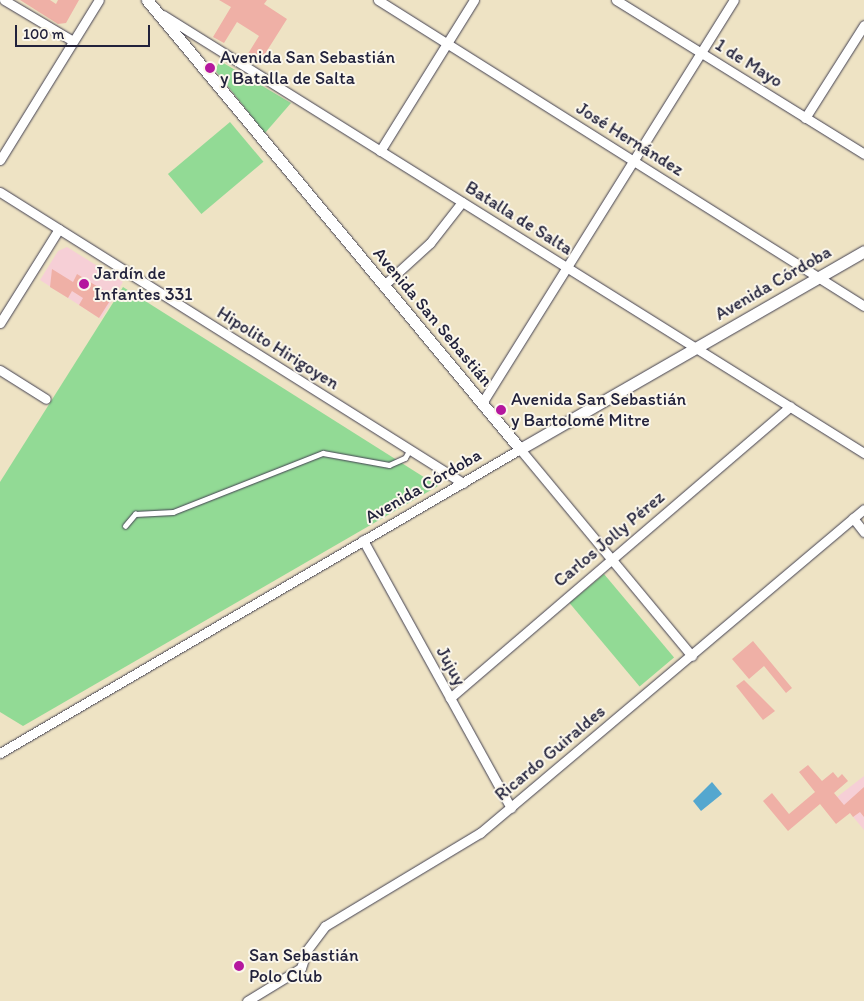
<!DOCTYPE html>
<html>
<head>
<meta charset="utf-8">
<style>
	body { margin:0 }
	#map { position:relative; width:864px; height:1001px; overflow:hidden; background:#eee3c4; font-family:Itim,sans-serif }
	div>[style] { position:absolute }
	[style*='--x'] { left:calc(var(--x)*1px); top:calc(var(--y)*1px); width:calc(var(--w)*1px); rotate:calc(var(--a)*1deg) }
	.built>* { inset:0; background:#f6cfd6 }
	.green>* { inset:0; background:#92da95; transform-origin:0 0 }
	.water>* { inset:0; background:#54a7cf }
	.building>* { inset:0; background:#efb0a6 }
	.roads { filter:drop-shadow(0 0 1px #413f50) drop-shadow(0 0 1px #413f50) }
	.lane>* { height:4.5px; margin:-2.25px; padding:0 2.25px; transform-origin:2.25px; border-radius:2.25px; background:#fff }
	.street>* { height:9px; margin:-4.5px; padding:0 4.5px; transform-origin:4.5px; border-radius:4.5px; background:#fff }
	.secondary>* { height:11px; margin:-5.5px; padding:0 5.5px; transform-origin:5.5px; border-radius:5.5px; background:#fff }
	.dots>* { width:14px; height:14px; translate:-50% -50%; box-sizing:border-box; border:2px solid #fbf7ec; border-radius:50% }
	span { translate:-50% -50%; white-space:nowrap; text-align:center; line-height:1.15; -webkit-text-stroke:4px #fbf7ec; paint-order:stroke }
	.poi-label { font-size:18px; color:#22223b }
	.left { translate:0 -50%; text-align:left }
	.street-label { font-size:18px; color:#22223b }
	.scale { position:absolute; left:15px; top:25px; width:135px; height:22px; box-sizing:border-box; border:2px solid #22223b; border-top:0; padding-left:6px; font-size:15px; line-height:18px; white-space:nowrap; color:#22223b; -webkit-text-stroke:4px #fbf7ec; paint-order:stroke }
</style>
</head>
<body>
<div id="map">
	<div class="built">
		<i style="clip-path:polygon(67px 247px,123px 282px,101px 319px,40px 280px,58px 251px)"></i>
		<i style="clip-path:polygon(864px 776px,864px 830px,837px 797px)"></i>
	</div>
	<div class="green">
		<i style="clip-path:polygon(220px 61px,291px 103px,265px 133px,215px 70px)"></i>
		<i style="left:230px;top:122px;width:52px;height:81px;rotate:50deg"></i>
		<i style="clip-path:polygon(123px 287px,438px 486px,23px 726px,0 712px,0 482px)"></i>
		<i style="left:604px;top:574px;width:109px;height:45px;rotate:50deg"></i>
	</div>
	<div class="water">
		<i style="clip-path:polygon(712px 782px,722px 794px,701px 811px,693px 801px)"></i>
	</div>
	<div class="building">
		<i style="clip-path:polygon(20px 0,50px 0,56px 4px,58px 0,79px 0,66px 23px,58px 24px)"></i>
		<i style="clip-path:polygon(219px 0,267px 0,264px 4px,287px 19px,258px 65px,246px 57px,259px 36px,237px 22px,224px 43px,213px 37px,231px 7px)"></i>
		<i style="clip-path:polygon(52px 269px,73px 282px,77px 274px,113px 296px,99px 318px,79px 305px,83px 298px,72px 291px,68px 298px,50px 287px)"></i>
		<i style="clip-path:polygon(753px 641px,792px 688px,786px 693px,764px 666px,749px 679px,732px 659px)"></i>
		<i style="clip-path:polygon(744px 680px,775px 711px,763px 720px,736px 686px)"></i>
		<i style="clip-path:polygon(808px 765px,822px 781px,833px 772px,838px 778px,842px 774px,848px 781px,834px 793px,844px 805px,864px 787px,864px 817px,860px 812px,853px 817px,850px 813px,836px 824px,820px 804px,788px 831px,763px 801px,772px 793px,789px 814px,815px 792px,799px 772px)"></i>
	</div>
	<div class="roads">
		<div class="lane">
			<i style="--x:125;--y:526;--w:16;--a:-50"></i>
			<i style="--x:135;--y:514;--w:38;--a:-3"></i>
			<i style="--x:173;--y:512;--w:161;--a:-21.5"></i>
			<i style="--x:323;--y:453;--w:67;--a:10.3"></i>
			<i style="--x:389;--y:465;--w:17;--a:-24"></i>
			<i style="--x:405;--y:458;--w:10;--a:-61"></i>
		</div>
		<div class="street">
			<i style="--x:4;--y:0;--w:80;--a:30.7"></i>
			<i style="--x:378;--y:0;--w:574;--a:32.2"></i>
			<i style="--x:616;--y:0;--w:292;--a:31.8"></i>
			<i style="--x:163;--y:15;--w:827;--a:32"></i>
			<i style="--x:805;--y:118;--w:110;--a:-57.6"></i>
			<i style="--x:380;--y:151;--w:178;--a:-58.1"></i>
			<i style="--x:0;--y:160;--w:188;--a:-58.3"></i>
			<i style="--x:0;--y:192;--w:547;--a:32.15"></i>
			<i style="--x:384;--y:285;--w:62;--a:-42.4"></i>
			<i style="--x:430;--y:243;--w:52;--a:-52"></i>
			<i style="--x:0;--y:323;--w:111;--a:-57.9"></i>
			<i style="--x:0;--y:370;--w:54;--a:32.2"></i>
			<i style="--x:482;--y:403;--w:475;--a:-58"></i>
			<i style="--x:853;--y:518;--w:18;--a:52"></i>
			<i style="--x:363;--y:540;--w:306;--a:61.1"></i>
			<i style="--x:450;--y:698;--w:448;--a:-40.6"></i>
			<i style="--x:0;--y:753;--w:602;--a:-30.31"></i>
			<i style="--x:520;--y:449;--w:269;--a:50.3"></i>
			<i style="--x:247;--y:1001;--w:63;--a:-31.4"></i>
			<i style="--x:301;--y:968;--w:19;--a:-72"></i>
			<i style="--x:307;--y:950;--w:30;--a:-53"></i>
			<i style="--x:325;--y:926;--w:181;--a:-31"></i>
			<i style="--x:480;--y:833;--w:502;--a:-40.16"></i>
		</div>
		<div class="secondary">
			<i style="--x:147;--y:0;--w:584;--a:50.28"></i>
			<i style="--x:520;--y:449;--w:397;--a:-29.9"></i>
		</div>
	</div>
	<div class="dots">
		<i style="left:210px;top:68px;background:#b5179e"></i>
		<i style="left:84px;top:284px;background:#b5179e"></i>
		<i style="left:501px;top:410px;background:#b5179e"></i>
		<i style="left:239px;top:966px;background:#b5179e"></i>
	</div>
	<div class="poi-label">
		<span class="left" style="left:220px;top:68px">Avenida San Sebastián<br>y Batalla de Salta</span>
		<span class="left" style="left:94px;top:284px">Jardín de<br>Infantes 331</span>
		<span class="left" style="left:511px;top:410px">Avenida San Sebastián<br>y Bartolomé Mitre</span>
		<span class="left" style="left:249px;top:966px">San Sebastián<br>Polo Club</span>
	</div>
	<div class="street-label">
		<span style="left:749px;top:63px;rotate:32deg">1 de Mayo</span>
		<span style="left:630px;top:139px;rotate:32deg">José Hernández</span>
		<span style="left:519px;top:218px;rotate:32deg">Batalla de Salta</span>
		<span style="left:773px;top:283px;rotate:-30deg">Avenida Córdoba</span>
		<span style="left:433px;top:317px;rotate:50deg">Avenida San Sebastián</span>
		<span style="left:278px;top:348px;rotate:32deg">Hipolito Hirigoyen</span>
		<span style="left:423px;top:486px;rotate:-30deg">Avenida Córdoba</span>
		<span style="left:609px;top:539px;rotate:-40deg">Carlos Jolly Pérez</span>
		<span style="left:451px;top:666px;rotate:61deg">Jujuy</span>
		<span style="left:550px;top:753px;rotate:-40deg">Ricardo Guiraldes</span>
	</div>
	<div class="scale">100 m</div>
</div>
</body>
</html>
